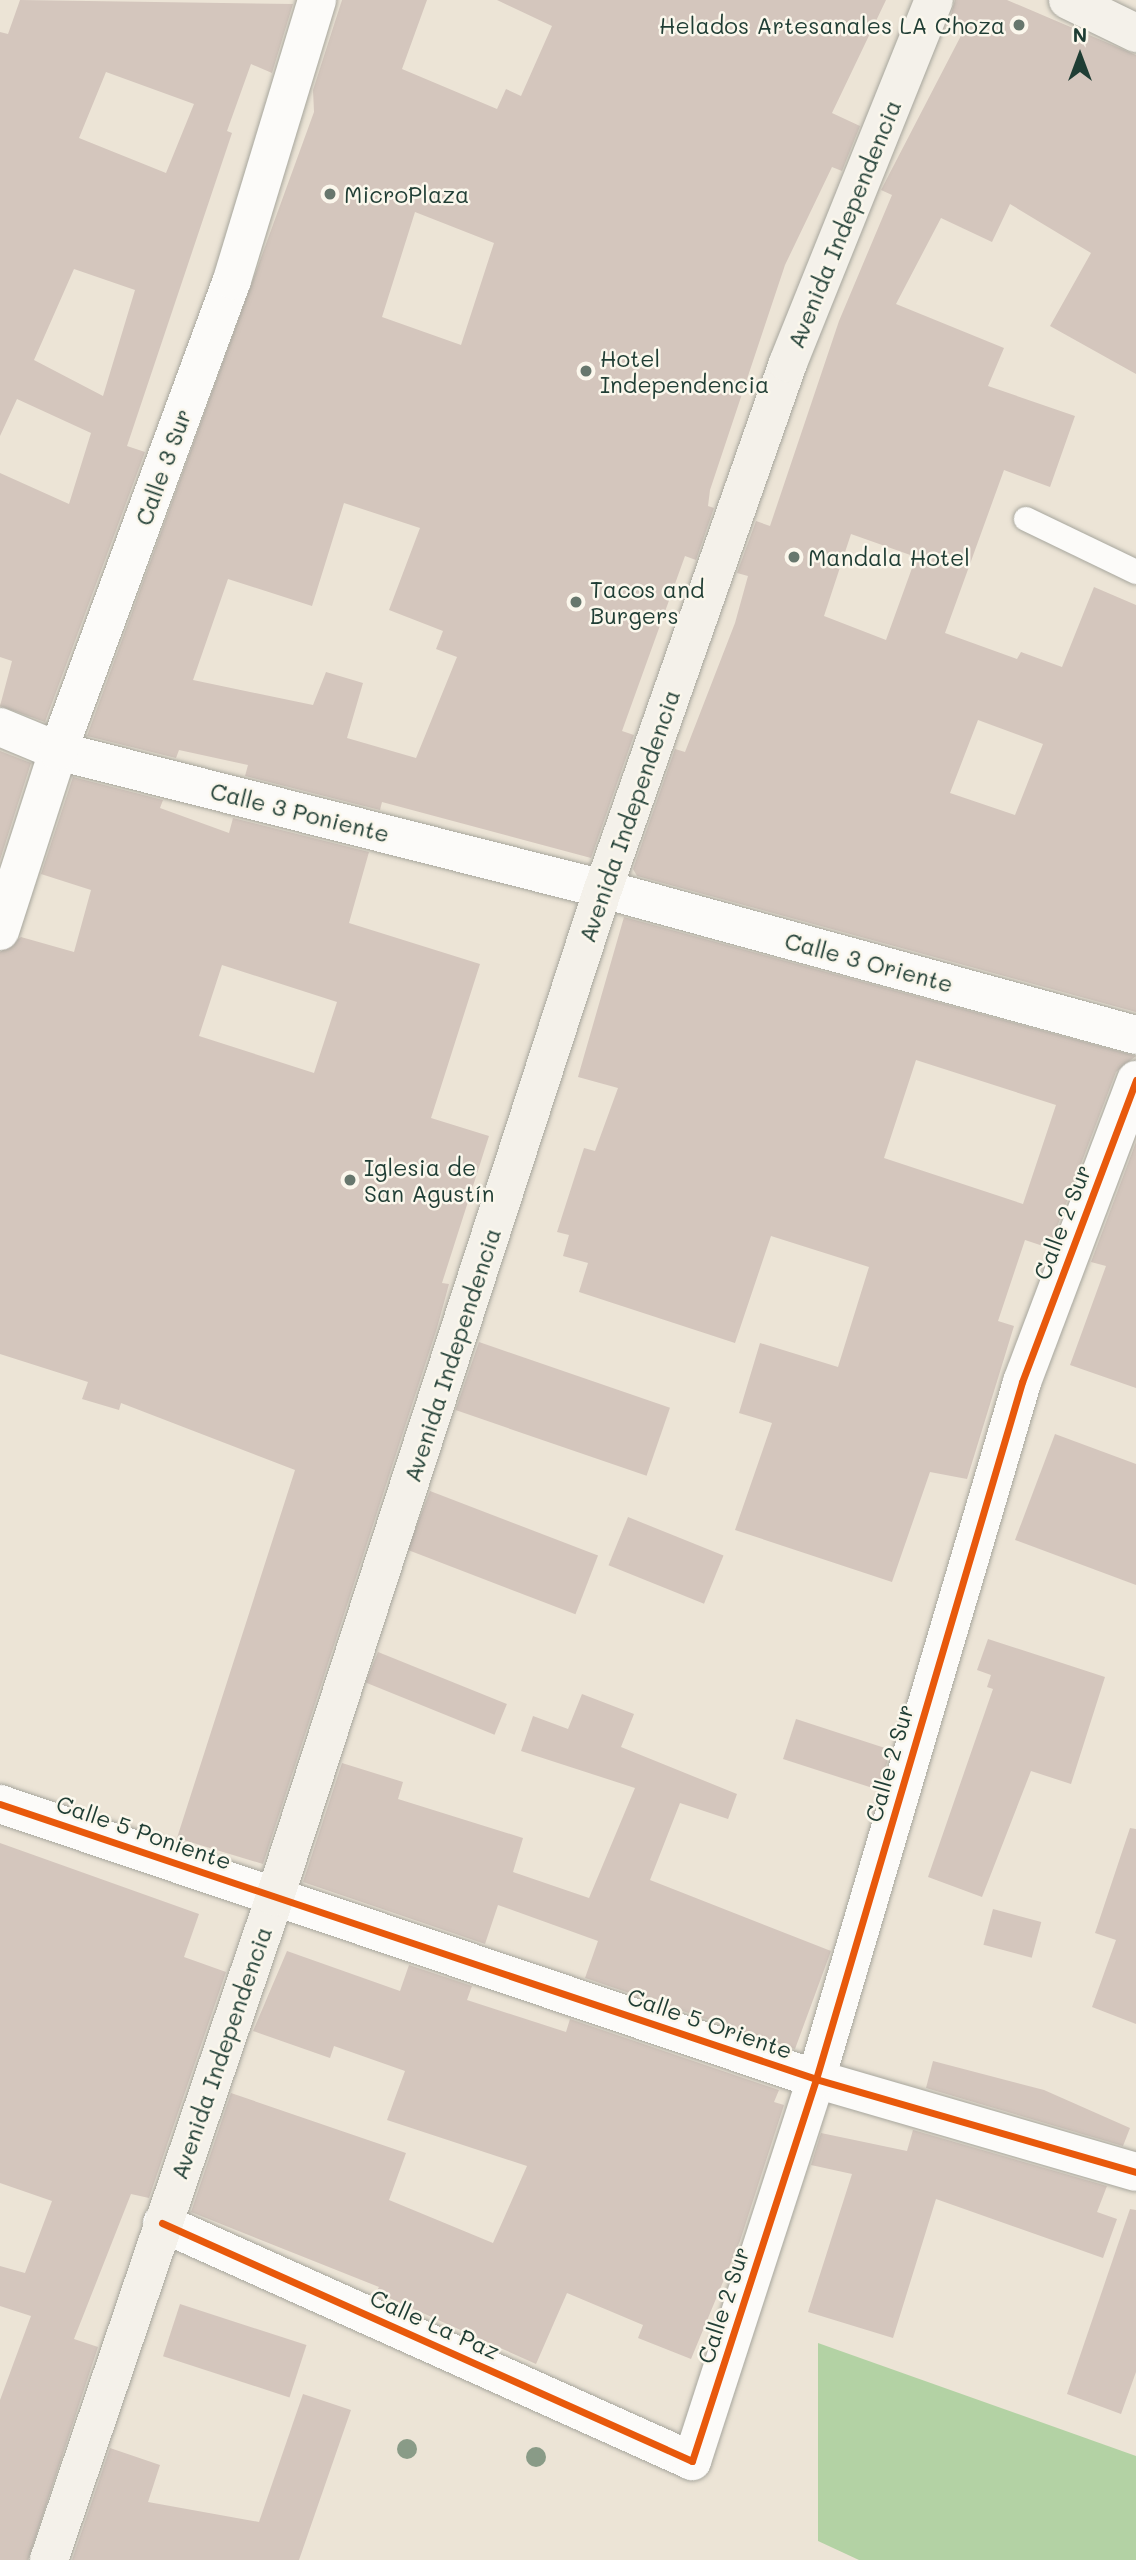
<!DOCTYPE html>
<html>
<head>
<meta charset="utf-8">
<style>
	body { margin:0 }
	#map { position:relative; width:1136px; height:2560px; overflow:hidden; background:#ece4d6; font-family:Mali,sans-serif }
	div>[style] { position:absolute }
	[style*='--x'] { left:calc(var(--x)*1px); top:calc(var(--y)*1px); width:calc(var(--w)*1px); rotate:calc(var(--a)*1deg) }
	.green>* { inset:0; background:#b3d2a4 }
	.building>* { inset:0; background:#d4c6bd; transform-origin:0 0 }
	.roads { filter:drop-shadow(0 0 2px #a7a69d) drop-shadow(0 0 2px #a7a69d) }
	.lane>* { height:24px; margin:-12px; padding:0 12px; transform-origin:12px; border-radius:12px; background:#fcfbf9 }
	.street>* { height:38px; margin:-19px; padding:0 19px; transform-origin:19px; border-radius:19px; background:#fcfbf9 }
	.secondary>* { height:38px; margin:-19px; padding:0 19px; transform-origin:19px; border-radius:19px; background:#f4f1ea }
	.cycleway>* { height:7px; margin:-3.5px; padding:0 3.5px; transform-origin:3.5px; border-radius:3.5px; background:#e8590c }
	.trees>* { width:20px; height:20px; margin:-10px; border-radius:50%; background:#899b87 }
	.dots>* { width:19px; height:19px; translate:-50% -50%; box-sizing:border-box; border:4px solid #fbf7ec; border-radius:50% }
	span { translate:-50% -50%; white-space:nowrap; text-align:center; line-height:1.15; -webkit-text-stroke:5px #fbf7ec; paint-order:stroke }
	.poi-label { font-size:23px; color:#1f3d34 }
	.right { translate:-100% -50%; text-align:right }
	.left { translate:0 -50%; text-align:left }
	.street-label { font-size:23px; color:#1f3d34 }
	.north { position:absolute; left:1045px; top:21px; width:70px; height:70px; -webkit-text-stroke:5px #fbf7ec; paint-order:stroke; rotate:0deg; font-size:19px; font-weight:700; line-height:28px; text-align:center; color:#1f3d34 }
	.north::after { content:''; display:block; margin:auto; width:24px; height:32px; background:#1f3d34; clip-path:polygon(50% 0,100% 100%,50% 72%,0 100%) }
</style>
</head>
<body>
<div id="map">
	<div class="green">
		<i style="clip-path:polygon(818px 2343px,1136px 2456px,1136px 2560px,859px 2560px,818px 2541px)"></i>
	</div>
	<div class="building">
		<i style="clip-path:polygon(evenodd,20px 0,293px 4px,272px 73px,251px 64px,227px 131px,232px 133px,127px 446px,145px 452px,45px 722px,0 706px,12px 661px,0 657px,0 473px,69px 504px,91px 433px,17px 399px,0 436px,0 32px,8px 34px,20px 0,106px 72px,194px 104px,166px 173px,79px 138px,106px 72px,20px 0,74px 269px,135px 290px,103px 396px,34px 360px,74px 269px)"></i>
		<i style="clip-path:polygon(evenodd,342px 0,427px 0,402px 69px,497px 109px,506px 89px,521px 96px,552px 26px,497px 0,886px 0,832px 113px,860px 126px,842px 171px,832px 167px,785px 265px,710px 490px,708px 506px,714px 508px,696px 560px,685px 556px,622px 731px,634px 735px,591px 858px,382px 802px,380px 810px,245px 776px,248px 765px,179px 750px,176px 758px,87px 736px,314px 112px,313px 90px,342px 0,415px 212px,494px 243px,461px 345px,382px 317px,415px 212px,342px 0,344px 503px,420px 528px,389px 610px,443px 631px,436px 649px,457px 657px,416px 758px,347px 738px,363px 683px,326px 672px,313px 705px,193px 680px,228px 579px,312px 606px,344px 503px)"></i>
		<i style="clip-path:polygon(evenodd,955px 0,1007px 0,1136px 55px,1136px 374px,1050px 326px,1091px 253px,1010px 204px,992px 242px,941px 218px,896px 304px,1004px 348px,988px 386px,1075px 416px,1050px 487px,1004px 470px,945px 633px,1017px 659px,1021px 652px,1062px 667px,1094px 587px,1136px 605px,1136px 1012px,637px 876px,633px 869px,675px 749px,685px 752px,735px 623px,748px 576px,737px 573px,756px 521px,770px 526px,839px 321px,892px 195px,881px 190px,966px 26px,950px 18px,955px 0,851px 534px,916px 557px,886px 640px,824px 616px,851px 534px,955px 0,978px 720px,1043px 744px,1015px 815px,950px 793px,978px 720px)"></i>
		<i style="clip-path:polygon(0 751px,31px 763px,0 860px)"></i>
		<i style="clip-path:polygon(evenodd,73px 777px,163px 800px,160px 808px,229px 833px,233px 818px,369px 852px,349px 923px,480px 964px,431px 1118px,489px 1136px,442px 1283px,449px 1284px,437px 1328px,263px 1864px,177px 1838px,295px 1470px,121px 1403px,119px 1410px,82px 1399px,88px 1382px,0 1354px,0 952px,21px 937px,74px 952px,91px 890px,41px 874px,73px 777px,222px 965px,337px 1002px,314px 1073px,199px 1036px,222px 965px)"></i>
		<i style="clip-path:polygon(evenodd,624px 917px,1136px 1056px,1116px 1072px,1049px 1248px,1025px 1240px,998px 1321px,1014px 1326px,967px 1479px,930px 1472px,892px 1582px,735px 1530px,772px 1423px,739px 1413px,760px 1343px,838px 1367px,869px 1267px,771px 1236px,735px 1343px,579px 1292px,588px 1263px,563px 1256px,569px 1235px,557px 1232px,574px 1179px,584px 1148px,595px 1151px,618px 1088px,578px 1077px,624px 917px,916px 1060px,1056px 1105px,1023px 1204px,884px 1158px,916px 1060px)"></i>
		<i style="clip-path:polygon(1136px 1142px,1136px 1388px,1070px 1365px,1106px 1266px,1091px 1262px)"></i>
		<i style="left:479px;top:1342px;width:202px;height:72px;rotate:19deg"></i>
		<i style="clip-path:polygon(1055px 1434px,1136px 1464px,1136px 1585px,1015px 1540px)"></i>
		<i style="left:430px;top:1491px;width:180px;height:63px;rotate:21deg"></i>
		<i style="left:628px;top:1517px;width:103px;height:52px;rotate:22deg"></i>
		<i style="clip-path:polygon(988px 1639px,1105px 1677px,1071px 1784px,1031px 1771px,982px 1897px,928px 1877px,993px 1689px,987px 1687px,991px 1675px,977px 1670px)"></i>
		<i style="left:378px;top:1652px;width:139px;height:33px;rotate:22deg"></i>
		<i style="clip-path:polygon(582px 1694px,634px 1714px,621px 1747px,737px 1794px,728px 1819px,680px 1803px,650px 1880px,831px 1951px,795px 2049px,585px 1978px,598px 1941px,498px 1905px,485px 1944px,303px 1882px,342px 1763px,403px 1782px,398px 1799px,523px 1838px,513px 1872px,589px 1898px,635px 1788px,521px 1751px,533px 1716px,568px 1729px)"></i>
		<i style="left:796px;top:1719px;width:100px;height:42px;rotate:18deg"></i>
		<i style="clip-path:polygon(1130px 1828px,1136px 1829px,1136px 2024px,1092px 2007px,1116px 1940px,1095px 1933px)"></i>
		<i style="clip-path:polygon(0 1843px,199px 1914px,184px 1957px,226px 1972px,149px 2198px,131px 2194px,74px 2339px,98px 2347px,28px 2560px,0 2560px,0 2400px,31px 2316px,0 2306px,0 2266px,25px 2273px,52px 2201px,0 2183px)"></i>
		<i style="left:993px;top:1909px;width:50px;height:37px;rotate:15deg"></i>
		<i style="clip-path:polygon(287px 1951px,400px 1991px,409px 1965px,472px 1986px,467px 2000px,566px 2032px,570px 2019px,779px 2090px,774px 2102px,784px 2105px,740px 2241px,691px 2359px,638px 2338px,643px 2325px,567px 2293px,536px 2364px,376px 2292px,379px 2287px,191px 2212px,231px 2093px,406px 2153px,389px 2200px,493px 2243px,527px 2166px,387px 2120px,405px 2071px,334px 2046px,330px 2058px,253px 2031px)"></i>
		<i style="clip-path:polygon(933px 2061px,1044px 2090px,1130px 2128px,1123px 2146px,926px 2088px)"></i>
		<i style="clip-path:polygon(913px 2130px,1107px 2186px,1097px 2212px,1117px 2219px,1103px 2258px,936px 2199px,893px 2338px,808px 2312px,852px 2174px,811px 2165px,821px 2133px,907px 2151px)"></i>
		<i style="clip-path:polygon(1130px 2209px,1136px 2210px,1136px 2372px,1121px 2414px,1067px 2394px)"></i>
		<i style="left:180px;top:2304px;width:133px;height:55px;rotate:18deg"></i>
		<i style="clip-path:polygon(303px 2394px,351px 2410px,299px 2560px,72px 2560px,110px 2448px,160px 2465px,148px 2502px,259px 2522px)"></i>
	</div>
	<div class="roads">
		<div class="lane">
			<i style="--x:1026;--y:519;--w:122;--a:25.7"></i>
		</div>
		<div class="street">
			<i style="--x:0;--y:727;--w:63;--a:22.5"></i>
			<i style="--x:58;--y:751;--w:562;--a:14.21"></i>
			<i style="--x:603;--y:889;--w:553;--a:15.32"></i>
			<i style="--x:0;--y:931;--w:189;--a:-72.1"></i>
			<i style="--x:58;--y:751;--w:502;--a:-69.72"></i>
			<i style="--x:232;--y:280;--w:293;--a:-73.1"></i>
			<i style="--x:0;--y:1804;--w:861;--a:18.62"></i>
			<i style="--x:816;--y:2079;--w:333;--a:16.2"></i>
			<i style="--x:162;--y:2223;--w:581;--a:24.18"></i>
			<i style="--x:692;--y:2461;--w:402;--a:-72"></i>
			<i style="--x:816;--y:2079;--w:727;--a:-73.53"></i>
			<i style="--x:1022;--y:1382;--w:323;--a:-69.3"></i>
		</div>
		<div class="secondary">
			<i style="--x:1068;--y:0;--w:76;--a:25.9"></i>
			<i style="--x:49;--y:2560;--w:700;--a:-71.18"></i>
			<i style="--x:275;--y:1897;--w:1060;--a:-71.98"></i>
			<i style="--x:603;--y:889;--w:558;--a:-70.62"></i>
			<i style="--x:788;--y:363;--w:391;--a:-68.1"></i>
		</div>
	</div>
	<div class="cycleway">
		<i style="--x:0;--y:1804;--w:861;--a:18.62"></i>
		<i style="--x:816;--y:2079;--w:333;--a:16.2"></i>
		<i style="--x:162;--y:2223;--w:581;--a:24.18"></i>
		<i style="--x:692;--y:2461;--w:402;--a:-72"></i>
		<i style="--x:816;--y:2079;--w:727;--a:-73.53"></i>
		<i style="--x:1022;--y:1382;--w:323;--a:-69.3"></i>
	</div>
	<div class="trees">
		<i style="left:407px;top:2449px"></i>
		<i style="left:536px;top:2457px"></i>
	</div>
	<div class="dots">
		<i style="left:1019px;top:25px;background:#67776d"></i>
		<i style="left:330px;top:194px;background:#67776d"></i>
		<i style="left:586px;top:371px;background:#67776d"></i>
		<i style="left:794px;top:557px;background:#67776d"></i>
		<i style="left:576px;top:602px;background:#67776d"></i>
		<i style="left:350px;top:1180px;background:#67776d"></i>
	</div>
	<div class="poi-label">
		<span class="right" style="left:1005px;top:25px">Helados Artesanales LA Choza</span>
		<span class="left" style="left:344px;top:194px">MicroPlaza</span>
		<span class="left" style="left:600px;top:371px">Hotel<br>Independencia</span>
		<span class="left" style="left:808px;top:557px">Mandala Hotel</span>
		<span class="left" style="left:590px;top:602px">Tacos and<br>Burgers</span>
		<span class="left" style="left:364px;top:1180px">Iglesia de<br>San Agustín</span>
	</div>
	<div class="street-label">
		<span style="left:844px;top:224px;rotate:-68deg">Avenida Independencia</span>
		<span style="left:163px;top:467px;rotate:-70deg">Calle 3 Sur</span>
		<span style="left:300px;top:812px;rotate:14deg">Calle 3 Poniente</span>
		<span style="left:629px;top:816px;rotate:-71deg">Avenida Independencia</span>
		<span style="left:869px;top:962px;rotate:15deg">Calle 3 Oriente</span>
		<span style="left:1062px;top:1222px;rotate:-69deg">Calle 2 Sur</span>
		<span style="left:452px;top:1355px;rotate:-72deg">Avenida Independencia</span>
		<span style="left:889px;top:1763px;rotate:-74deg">Calle 2 Sur</span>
		<span style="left:144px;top:1832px;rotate:19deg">Calle 5 Poniente</span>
		<span style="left:710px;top:2023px;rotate:19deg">Calle 5 Oriente</span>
		<span style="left:221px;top:2053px;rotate:-71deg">Avenida Independencia</span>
		<span style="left:723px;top:2305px;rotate:-72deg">Calle 2 Sur</span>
		<span style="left:435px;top:2324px;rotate:24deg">Calle La Paz</span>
	</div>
	<div class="north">N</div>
</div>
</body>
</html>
